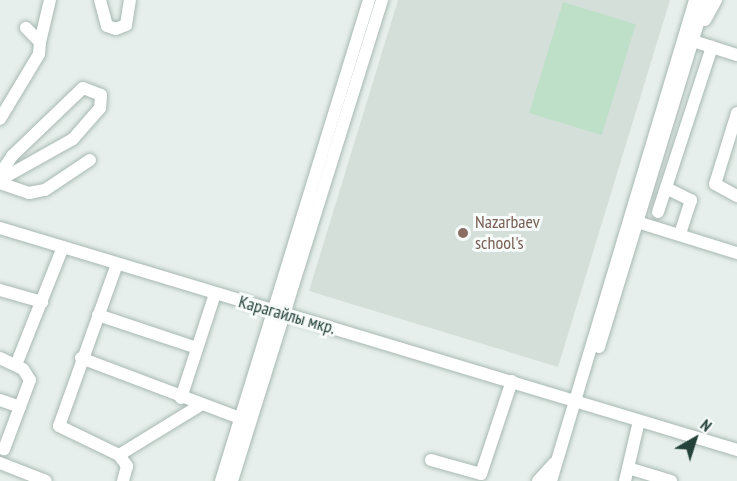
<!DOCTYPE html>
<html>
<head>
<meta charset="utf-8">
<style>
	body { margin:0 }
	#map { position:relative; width:737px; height:481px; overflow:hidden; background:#e6efeb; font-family:"PT Sans Narrow",sans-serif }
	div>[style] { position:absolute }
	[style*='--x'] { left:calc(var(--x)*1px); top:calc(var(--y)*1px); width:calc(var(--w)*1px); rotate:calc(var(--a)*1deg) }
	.built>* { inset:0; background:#d4dfda }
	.green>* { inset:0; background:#bfe0c8; transform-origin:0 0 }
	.roads { filter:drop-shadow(0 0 2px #a8b8b2) drop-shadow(0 0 2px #a8b8b2) }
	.minor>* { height:12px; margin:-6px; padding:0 6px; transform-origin:6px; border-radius:6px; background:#fff }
	.dots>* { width:16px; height:16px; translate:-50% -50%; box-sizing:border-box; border:3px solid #f7fbf9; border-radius:50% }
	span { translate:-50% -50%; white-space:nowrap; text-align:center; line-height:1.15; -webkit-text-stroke:6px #f7fbf9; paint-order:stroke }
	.education-label { font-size:18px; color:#785e54 }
	.left { translate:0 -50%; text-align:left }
	.street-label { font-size:18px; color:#24423a }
	.north { position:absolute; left:665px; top:409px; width:60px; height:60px; -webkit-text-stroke:4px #f7fbf9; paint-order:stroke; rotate:39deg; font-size:16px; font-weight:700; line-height:24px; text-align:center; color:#24423a }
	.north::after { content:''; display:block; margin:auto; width:21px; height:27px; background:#24423a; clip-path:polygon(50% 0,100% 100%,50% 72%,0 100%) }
</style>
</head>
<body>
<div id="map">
	<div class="built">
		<i style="clip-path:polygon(398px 0,670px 0,558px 367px,309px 291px)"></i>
	</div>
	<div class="green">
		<i style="left:563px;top:2px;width:76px;height:116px;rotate:17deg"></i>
	</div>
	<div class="roads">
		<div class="minor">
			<i style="--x:100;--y:0;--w:27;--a:75"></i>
			<i style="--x:107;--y:26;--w:9;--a:18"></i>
			<i style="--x:116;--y:29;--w:11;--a:-22"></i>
			<i style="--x:126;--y:25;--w:25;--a:-81"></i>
			<i style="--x:705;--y:20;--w:23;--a:-61"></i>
			<i style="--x:693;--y:41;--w:46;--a:17.7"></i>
			<i style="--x:40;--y:42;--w:43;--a:-76.6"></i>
			<i style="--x:737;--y:113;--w:74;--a:107.2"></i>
			<i style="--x:715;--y:184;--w:25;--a:29"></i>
			<i style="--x:0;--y:119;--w:76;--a:-59"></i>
			<i style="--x:39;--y:54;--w:12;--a:-85"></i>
			<i style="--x:40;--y:42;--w:20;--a:-135"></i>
			<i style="--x:0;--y:174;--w:22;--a:-56"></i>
			<i style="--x:12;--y:156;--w:98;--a:-43.8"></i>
			<i style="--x:83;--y:88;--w:19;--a:21"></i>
			<i style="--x:101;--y:95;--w:13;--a:94"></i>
			<i style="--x:100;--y:108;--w:41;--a:131.1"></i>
			<i style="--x:73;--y:139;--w:84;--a:150.7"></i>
			<i style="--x:0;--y:183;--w:31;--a:19"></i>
			<i style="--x:29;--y:193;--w:16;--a:-11"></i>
			<i style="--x:45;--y:190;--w:54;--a:-33.7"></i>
			<i style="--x:666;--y:188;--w:28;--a:26"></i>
			<i style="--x:691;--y:200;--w:36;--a:108"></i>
			<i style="--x:658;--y:212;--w:174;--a:-71.9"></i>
			<i style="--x:634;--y:221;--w:108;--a:17.3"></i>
			<i style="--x:0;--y:228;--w:770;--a:16.76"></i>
			<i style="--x:117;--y:264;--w:172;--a:109.7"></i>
			<i style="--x:59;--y:426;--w:67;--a:25.8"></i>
			<i style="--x:119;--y:455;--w:94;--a:-31.5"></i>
			<i style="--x:0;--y:290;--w:44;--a:15.9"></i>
			<i style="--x:98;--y:315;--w:104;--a:18.4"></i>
			<i style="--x:599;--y:347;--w:363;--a:-73"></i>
			<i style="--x:0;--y:358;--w:25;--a:26"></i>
			<i style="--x:23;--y:369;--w:13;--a:58"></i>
			<i style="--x:30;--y:380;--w:74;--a:110.6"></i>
			<i style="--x:81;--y:358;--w:170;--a:20.7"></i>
			<i style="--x:16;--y:365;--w:127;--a:-68.3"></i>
			<i style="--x:181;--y:398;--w:109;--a:-71.9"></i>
			<i style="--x:0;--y:400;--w:21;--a:19"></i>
			<i style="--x:119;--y:455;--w:14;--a:54"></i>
			<i style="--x:127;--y:466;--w:16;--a:105"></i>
			<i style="--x:431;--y:460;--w:52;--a:15.6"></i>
			<i style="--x:481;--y:474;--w:98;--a:-71.6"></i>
			<i style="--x:0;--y:463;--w:49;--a:21.4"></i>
			<i style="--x:628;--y:468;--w:45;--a:16.8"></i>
			<i style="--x:221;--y:481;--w:503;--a:-72.9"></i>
			<i style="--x:232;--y:481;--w:504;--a:-72.68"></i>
			<i style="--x:538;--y:481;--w:24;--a:-48"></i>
			<i style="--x:551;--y:481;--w:502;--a:-73.33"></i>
			<i style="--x:625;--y:481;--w:62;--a:-76.9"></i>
		</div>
	</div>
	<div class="dots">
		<i style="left:463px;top:233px;background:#8d6e63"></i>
	</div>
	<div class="education-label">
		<span class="left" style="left:475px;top:233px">Nazarbaev<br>school's</span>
	</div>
	<div class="street-label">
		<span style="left:287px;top:315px;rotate:16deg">Карагайлы мкр.</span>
	</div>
	<div class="north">N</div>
</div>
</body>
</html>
